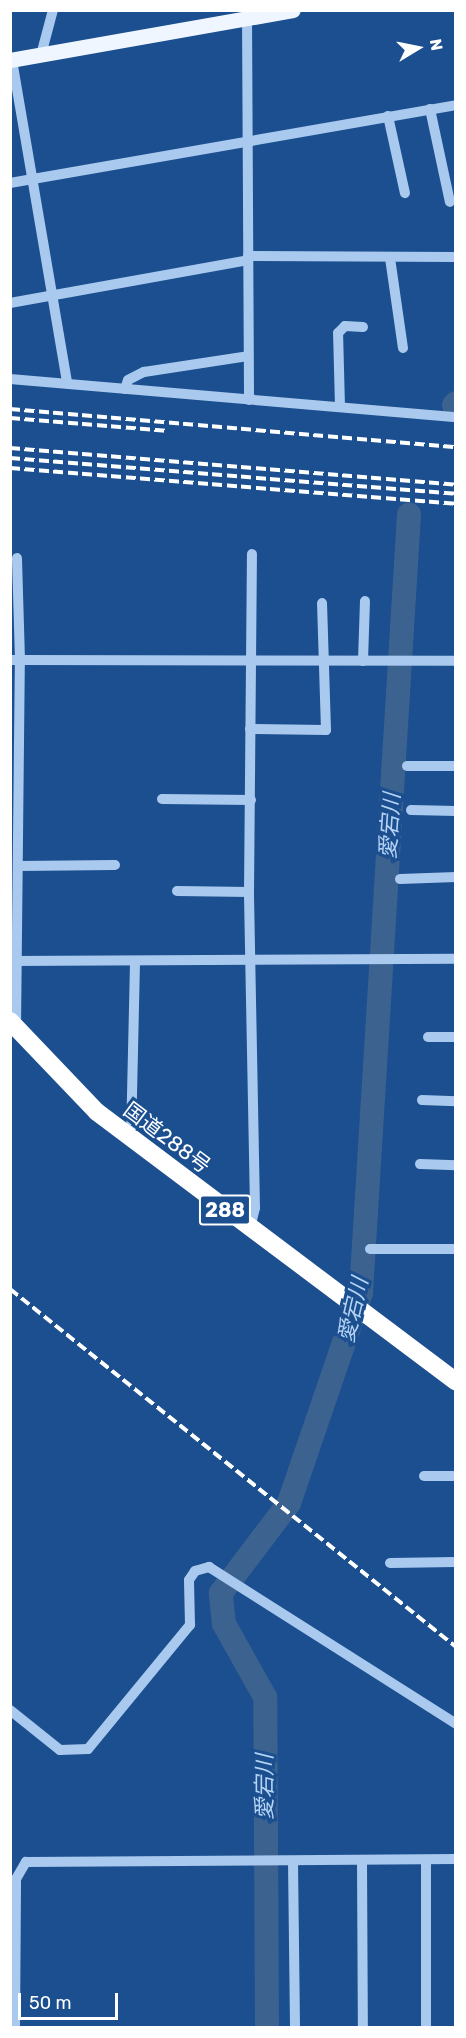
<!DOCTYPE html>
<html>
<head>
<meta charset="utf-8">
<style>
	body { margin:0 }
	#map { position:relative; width:466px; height:2038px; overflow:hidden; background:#1b4f8f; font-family:Rubik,"Noto Sans JP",sans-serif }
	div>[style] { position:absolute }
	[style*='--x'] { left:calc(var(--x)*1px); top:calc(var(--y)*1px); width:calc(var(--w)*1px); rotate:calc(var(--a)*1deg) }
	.river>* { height:24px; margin:-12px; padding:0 12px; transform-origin:12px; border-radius:12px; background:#3c6290 }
	.minor>* { height:10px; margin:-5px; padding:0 5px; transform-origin:5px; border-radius:5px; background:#a9c9ee }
	.major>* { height:15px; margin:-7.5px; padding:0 7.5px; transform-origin:7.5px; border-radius:7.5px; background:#f0f6ff }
	.highway>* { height:18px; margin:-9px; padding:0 9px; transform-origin:9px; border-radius:9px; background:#fff }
	.rail>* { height:4px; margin-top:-2px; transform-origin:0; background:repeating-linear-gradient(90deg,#fff 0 10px,transparent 0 14.5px) }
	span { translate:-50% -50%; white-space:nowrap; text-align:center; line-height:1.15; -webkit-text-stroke:6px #1b4f8f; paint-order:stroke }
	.shield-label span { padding:2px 4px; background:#1b4f8f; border:2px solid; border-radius:4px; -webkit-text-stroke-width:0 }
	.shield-label { font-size:20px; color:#fff; font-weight:700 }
	.street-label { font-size:21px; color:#fff }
	.water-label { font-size:22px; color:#b5d3f5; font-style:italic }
	.frame { position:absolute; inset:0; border:12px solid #fff; pointer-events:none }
	.north { position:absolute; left:388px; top:18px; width:60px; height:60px; -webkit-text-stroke:4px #1b4f8f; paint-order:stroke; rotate:80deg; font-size:16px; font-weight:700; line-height:24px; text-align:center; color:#fff }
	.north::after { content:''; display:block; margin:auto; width:21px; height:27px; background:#fff; clip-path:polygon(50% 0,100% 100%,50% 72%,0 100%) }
	.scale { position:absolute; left:18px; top:1993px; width:100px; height:27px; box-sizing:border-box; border:3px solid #fff; border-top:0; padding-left:8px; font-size:18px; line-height:21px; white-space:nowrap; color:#fff; -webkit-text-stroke:4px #1b4f8f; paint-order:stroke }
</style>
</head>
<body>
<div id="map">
	<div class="river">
		<i style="--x:454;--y:405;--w:3;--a:-45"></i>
		<i style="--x:267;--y:2028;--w:331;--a:-90.3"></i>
		<i style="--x:265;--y:1697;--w:84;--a:-119.3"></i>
		<i style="--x:224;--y:1624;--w:31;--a:-96"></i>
		<i style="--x:221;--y:1593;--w:113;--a:-52.9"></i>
		<i style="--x:289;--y:1503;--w:222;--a:-71.1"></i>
		<i style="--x:361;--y:1293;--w:780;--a:-86.47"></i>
	</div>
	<div class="minor">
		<i style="--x:247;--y:14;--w:386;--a:89.7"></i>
		<i style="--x:41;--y:55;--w:47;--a:-75.1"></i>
		<i style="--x:12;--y:60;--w:328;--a:80.3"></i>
		<i style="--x:430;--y:109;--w:95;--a:77.9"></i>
		<i style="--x:388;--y:116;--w:79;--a:77.6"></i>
		<i style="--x:10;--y:183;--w:453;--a:-9.9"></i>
		<i style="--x:248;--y:256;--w:208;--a:0.3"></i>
		<i style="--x:390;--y:258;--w:91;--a:81.8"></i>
		<i style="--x:10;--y:303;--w:242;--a:-10.2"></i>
		<i style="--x:10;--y:379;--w:448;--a:4.9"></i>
		<i style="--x:125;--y:389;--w:9;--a:-72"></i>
		<i style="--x:128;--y:380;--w:18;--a:-27"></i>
		<i style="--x:144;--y:372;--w:105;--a:-8.7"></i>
		<i style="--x:340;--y:407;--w:74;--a:-91.5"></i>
		<i style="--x:338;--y:333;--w:10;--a:-45"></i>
		<i style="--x:345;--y:326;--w:18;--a:3"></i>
		<i style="--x:10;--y:660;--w:10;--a:0"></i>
		<i style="--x:20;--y:660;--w:102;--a:-91.7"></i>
		<i style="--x:363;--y:661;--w:60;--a:-88.1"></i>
		<i style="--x:250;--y:729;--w:76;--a:0.8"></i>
		<i style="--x:326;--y:730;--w:127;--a:-91.8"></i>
		<i style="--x:407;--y:766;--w:49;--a:0"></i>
		<i style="--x:162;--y:799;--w:89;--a:0.6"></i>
		<i style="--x:411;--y:810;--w:45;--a:1.3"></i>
		<i style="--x:19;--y:866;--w:96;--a:-0.6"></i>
		<i style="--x:400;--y:879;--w:56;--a:-2"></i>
		<i style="--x:177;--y:891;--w:72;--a:0.8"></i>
		<i style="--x:10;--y:961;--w:446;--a:-0.3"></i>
		<i style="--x:16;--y:1029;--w:369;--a:-89.4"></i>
		<i style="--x:20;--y:660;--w:436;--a:0.1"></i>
		<i style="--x:428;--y:1037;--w:28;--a:0"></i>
		<i style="--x:422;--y:1100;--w:34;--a:2"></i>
		<i style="--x:131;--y:1139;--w:178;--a:-88.7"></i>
		<i style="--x:420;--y:1164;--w:36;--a:2"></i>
		<i style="--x:250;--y:1228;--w:21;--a:-76"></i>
		<i style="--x:255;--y:1208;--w:316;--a:-91.1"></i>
		<i style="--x:249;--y:892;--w:338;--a:-89.5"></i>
		<i style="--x:370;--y:1249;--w:86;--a:0"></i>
		<i style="--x:424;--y:1476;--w:32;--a:0"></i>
		<i style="--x:390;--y:1563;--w:66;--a:-0.9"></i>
		<i style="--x:10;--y:1710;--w:64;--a:38.7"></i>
		<i style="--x:60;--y:1750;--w:28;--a:-2"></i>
		<i style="--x:88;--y:1749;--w:161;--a:-50.6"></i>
		<i style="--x:190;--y:1625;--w:45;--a:-91.3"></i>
		<i style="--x:189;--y:1580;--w:11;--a:-56"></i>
		<i style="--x:195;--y:1571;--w:15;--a:-16"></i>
		<i style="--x:209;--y:1567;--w:293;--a:32.4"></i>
		<i style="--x:426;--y:1860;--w:168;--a:90"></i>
		<i style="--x:362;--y:1861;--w:167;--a:89.7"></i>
		<i style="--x:293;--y:1862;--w:166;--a:89.3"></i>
		<i style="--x:15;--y:2028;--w:149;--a:-89.6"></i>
		<i style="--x:16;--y:1879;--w:20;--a:-60"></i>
		<i style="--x:26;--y:1862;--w:430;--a:-0.4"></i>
	</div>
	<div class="major">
		<i style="--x:10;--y:60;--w:287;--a:-10"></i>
	</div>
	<div class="highway">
		<i style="--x:10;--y:1021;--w:126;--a:46.3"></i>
		<i style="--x:97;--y:1112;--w:449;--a:36.9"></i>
	</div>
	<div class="rail">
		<i style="--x:10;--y:409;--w:448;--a:4.9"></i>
		<i style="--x:10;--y:418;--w:159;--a:4.7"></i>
		<i style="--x:10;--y:448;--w:448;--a:4.7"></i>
		<i style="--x:10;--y:458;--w:447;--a:4.6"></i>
		<i style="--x:10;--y:468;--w:447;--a:4.6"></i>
		<i style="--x:10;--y:1289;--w:572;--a:38.75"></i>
	</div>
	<div class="shield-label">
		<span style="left:225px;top:1210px">288</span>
	</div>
	<div class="street-label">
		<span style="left:167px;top:1138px;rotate:37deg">国道288号</span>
	</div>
	<div class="water-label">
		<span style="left:390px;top:826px;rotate:-86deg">愛宕川</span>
		<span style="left:353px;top:1310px;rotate:-77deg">愛宕川</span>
		<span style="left:265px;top:1787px;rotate:-90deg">愛宕川</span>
	</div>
	<div class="frame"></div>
	<div class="north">N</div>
	<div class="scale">50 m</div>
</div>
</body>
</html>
